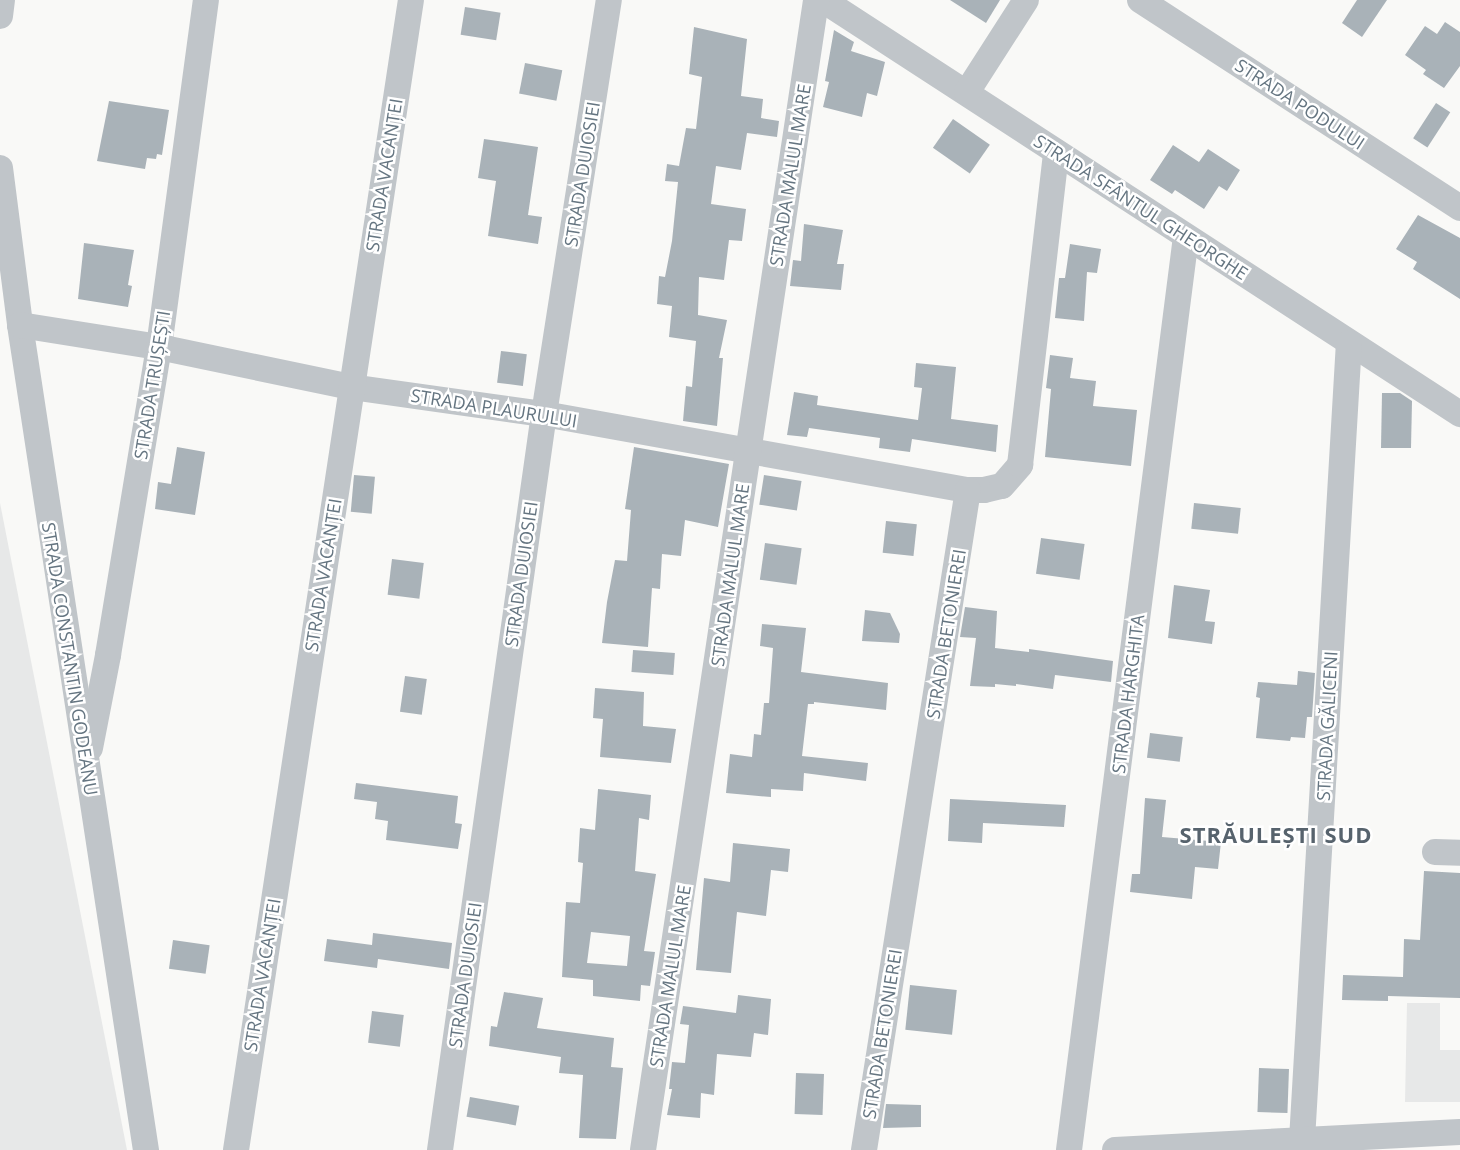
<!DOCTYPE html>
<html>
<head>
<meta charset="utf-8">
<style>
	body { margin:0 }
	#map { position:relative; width:1460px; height:1150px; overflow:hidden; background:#f9f9f7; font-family:"Open Sans",sans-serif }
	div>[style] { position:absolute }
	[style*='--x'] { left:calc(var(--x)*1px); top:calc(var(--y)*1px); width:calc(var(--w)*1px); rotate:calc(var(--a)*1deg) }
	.built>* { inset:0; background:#e7e8e8 }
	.building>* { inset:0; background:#a9b2b8; transform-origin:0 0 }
	.minor>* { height:26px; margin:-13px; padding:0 13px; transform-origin:13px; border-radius:13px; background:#c0c5c9 }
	span { translate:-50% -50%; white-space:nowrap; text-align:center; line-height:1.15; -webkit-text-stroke:5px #fff; paint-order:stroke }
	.street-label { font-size:18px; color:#657581 }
	.district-label { font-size:22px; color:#57636d; font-weight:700; letter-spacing:1px }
</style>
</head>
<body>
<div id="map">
	<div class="built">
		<i style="clip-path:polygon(0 503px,127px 1150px,0 1150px)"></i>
		<i style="clip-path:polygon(1407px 1003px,1440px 1003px,1440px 1050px,1460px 1050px,1460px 1102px,1405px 1102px)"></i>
	</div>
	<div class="building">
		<i style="clip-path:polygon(950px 0,1000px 0,986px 23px)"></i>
		<i style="clip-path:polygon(1357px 0,1387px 0,1362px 37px,1342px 23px)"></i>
		<i style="left:465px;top:7px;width:36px;height:28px;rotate:9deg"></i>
		<i style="clip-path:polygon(1445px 22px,1460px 32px,1460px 66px,1444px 88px,1423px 74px,1426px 70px,1405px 55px,1425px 26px,1437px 34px)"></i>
		<i style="clip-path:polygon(694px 27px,747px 39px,741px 96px,763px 99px,761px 118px,779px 121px,777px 137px,747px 133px,741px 170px,716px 166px,711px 204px,746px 209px,742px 241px,729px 240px,724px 280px,699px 277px,698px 315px,727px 320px,719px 358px,723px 358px,717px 426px,683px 421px,686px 386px,692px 387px,696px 341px,669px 337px,672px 306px,657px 304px,659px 276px,665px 277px,672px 241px,678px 182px,665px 181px,667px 164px,679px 166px,686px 128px,696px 129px,702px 77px,689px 74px)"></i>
		<i style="clip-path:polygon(834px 30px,854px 42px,851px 51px,885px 62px,877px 96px,867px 93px,862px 117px,823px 107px,829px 82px,825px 81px)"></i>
		<i style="left:525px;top:63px;width:38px;height:31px;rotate:11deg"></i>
		<i style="clip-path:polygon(109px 101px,169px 110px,162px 155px,157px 154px,156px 159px,147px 158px,145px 169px,97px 161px)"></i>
		<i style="left:1436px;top:103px;width:17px;height:42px;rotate:33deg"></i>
		<i style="left:953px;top:119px;width:45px;height:35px;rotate:35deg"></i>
		<i style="clip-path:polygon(484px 139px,538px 147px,528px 215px,542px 217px,538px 244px,488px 236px,496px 181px,478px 178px)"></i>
		<i style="clip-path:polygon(1173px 145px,1199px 162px,1208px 149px,1240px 170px,1227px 191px,1219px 186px,1204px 209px,1175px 190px,1172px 194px,1150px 180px)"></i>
		<i style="clip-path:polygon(1418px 215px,1460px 238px,1460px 299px,1413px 269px,1417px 262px,1396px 249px)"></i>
		<i style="clip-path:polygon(804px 224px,843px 230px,837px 264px,844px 264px,841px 290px,790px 286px,793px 260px,801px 261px)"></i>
		<i style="clip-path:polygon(84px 243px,134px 250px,128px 285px,132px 286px,128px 307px,78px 299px)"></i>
		<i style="clip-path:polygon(1070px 244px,1101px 249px,1097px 273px,1087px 272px,1084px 321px,1055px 318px,1059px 278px,1065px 278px)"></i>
		<i style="left:501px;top:351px;width:26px;height:32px;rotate:7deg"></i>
		<i style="clip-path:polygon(1050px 355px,1073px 358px,1070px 378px,1096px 381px,1093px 406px,1137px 410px,1131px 466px,1045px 457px,1051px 389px,1046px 388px)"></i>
		<i style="clip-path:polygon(916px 363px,956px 367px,951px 419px,998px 425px,996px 452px,912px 439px,910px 452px,879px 448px,880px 438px,809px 428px,807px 437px,787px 435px,794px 392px,818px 396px,817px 405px,918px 420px,922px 388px,914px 387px)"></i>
		<i style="clip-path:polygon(1382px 393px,1400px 393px,1412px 401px,1411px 448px,1381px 448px)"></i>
		<i style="clip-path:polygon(177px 447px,205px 452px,195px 515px,155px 509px,158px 482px,171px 484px)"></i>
		<i style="clip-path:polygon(634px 447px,729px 464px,718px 527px,685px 520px,681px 556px,662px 554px,660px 589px,652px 588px,648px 647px,602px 643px,607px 602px,615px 560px,627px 561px,631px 510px,625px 509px)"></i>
		<i style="left:354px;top:475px;width:21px;height:37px;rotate:5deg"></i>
		<i style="left:764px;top:475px;width:38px;height:30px;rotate:9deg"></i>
		<i style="left:1194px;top:503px;width:47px;height:26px;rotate:6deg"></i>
		<i style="left:886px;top:521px;width:31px;height:32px;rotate:6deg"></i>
		<i style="left:1041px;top:538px;width:44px;height:36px;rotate:8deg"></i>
		<i style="left:765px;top:543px;width:37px;height:37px;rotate:8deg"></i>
		<i style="left:392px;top:559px;width:32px;height:36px;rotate:7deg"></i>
		<i style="clip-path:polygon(1174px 585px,1210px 590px,1205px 621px,1215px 622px,1212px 644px,1168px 638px)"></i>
		<i style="clip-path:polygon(965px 607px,997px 611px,995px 648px,1029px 652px,1029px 649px,1113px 661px,1111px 682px,1055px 675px,1053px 689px,1016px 684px,1016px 686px,995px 684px,995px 687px,970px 686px,976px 638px,960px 637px)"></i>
		<i style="clip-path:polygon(865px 610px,890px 613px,900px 634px,899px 643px,862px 641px)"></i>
		<i style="clip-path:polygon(762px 624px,806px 628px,801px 672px,888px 683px,886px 710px,814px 702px,814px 704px,808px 704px,802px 756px,868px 763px,866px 781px,804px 773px,803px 791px,771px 789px,771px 797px,726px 793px,730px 754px,752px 757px,754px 734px,761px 735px,764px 703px,769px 703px,773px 648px,760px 646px)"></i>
		<i style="left:633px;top:650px;width:42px;height:22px;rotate:4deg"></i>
		<i style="clip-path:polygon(1298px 671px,1315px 673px,1312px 717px,1307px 717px,1305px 738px,1291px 737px,1290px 741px,1256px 738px,1260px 698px,1256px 697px,1258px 682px,1297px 685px)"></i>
		<i style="left:405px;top:676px;width:22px;height:36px;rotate:8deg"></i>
		<i style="clip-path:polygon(595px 688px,644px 692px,643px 726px,676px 729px,671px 763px,600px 757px,603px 719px,593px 718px)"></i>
		<i style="left:1150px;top:733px;width:33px;height:25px;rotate:7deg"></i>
		<i style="clip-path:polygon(356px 783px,458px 796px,455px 823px,462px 824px,458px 849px,386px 840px,388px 821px,375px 819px,377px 802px,354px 799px)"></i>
		<i style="clip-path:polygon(evenodd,598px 789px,651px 795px,649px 820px,639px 818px,635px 871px,656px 874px,644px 951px,655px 952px,650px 986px,641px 985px,640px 1001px,593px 996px,593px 980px,562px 977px,566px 902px,580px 903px,583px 863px,578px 862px,580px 828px,595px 830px,598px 789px,591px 932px,630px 936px,627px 966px,587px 963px,591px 932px)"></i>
		<i style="clip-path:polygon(1145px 798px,1166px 800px,1162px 837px,1221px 842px,1218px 869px,1195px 867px,1192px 899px,1130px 892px,1132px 874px,1140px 874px)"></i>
		<i style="clip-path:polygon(950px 799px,1066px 805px,1064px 827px,983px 823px,982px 843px,948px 841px)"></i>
		<i style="clip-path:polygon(733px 843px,790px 849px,788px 872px,771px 870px,766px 916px,737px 912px,731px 973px,696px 970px,704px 878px,730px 882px)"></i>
		<i style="clip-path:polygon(1424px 871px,1460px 873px,1460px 998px,1388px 996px,1388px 1001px,1342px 1000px,1343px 975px,1403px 977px,1404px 939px,1420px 940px)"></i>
		<i style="clip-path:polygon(373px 933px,452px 943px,449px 969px,378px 959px,377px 968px,324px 961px,327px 939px,372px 945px)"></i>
		<i style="left:173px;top:940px;width:37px;height:29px;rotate:8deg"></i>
		<i style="left:910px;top:985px;width:47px;height:45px;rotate:6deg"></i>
		<i style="clip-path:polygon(504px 992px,543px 998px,537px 1028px,614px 1038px,611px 1067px,623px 1068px,616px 1139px,579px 1138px,583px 1075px,559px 1073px,561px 1057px,489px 1046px,491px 1026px,497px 1027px)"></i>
		<i style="clip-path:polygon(738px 995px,771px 999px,768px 1035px,754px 1033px,751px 1057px,717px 1054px,714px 1095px,701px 1093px,700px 1118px,667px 1115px,672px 1089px,669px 1089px,672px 1062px,685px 1063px,689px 1025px,680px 1024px,683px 1006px,736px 1013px)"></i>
		<i style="left:372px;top:1011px;width:32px;height:32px;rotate:7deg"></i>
		<i style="left:1259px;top:1068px;width:30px;height:44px;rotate:2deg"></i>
		<i style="left:796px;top:1073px;width:28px;height:41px;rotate:2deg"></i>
		<i style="left:470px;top:1097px;width:50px;height:20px;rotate:10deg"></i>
		<i style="clip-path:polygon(886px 1104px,921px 1105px,921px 1127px,883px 1128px)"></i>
	</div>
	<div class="minor">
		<i style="--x:823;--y:0;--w:760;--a:33.02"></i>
		<i style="--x:1140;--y:0;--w:382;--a:33"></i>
		<i style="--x:0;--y:16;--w:16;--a:-83"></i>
		<i style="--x:967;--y:92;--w:109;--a:-57.3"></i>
		<i style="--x:0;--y:168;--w:158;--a:82.7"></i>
		<i style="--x:20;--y:325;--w:835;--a:81.32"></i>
		<i style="--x:20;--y:325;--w:141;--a:9"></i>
		<i style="--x:159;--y:347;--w:196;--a:11.8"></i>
		<i style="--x:351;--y:387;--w:195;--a:8"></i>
		<i style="--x:544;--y:414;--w:431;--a:10.2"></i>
		<i style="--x:968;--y:490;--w:16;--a:0"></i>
		<i style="--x:984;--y:490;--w:18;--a:-13"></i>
		<i style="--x:1002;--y:486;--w:28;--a:-49"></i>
		<i style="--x:1020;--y:465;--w:315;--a:-83.4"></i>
		<i style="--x:90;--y:748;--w:95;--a:-79"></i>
		<i style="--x:108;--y:655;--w:312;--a:-80.6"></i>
		<i style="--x:159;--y:347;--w:350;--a:-82.3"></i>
		<i style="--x:1435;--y:852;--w:25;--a:2"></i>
		<i style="--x:1302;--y:1140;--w:798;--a:-86.63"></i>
		<i style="--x:236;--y:1150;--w:1163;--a:-81.35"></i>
		<i style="--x:440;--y:1150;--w:743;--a:-81.96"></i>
		<i style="--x:544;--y:414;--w:419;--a:-81.1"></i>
		<i style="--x:643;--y:1150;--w:1163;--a:-81.44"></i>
		<i style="--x:864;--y:1150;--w:668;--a:-81.05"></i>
		<i style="--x:1069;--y:1150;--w:920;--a:-82.7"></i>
		<i style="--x:1115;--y:1150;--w:345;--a:-3"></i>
	</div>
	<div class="street-label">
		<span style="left:1300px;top:104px;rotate:33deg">STRADA PODULUI</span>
		<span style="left:582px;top:174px;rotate:-81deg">STRADA DUIOSIEI</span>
		<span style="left:384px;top:175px;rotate:-81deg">STRADA VACANȚEI</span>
		<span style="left:790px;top:175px;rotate:-81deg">STRADA MALUL MARE</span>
		<span style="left:1141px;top:207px;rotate:33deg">STRADA SFÂNTUL GHEORGHE</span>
		<span style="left:152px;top:385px;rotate:-81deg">STRADA TRUȘEȘTI</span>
		<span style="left:494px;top:408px;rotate:9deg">STRADA PLAURULUI</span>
		<span style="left:521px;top:574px;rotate:-82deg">STRADA DUIOSIEI</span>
		<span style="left:323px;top:575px;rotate:-81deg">STRADA VACANȚEI</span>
		<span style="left:730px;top:575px;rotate:-82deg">STRADA MALUL MARE</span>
		<span style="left:946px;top:634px;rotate:-81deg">STRADA BETONIEREI</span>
		<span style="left:70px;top:659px;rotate:81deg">STRADA CONSTANTIN GODEANU</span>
		<span style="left:1128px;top:694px;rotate:-83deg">STRADA HARGHITA</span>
		<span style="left:1327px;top:726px;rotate:-87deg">STRADA GĂLICENI</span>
		<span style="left:262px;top:975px;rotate:-81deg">STRADA VACANȚEI</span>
		<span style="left:465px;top:975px;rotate:-82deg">STRADA DUIOSIEI</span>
		<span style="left:670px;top:976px;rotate:-81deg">STRADA MALUL MARE</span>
		<span style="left:882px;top:1034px;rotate:-81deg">STRADA BETONIEREI</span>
	</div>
	<div class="district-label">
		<span style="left:1276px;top:835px">STRĂULEȘTI SUD</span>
	</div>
</div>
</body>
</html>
